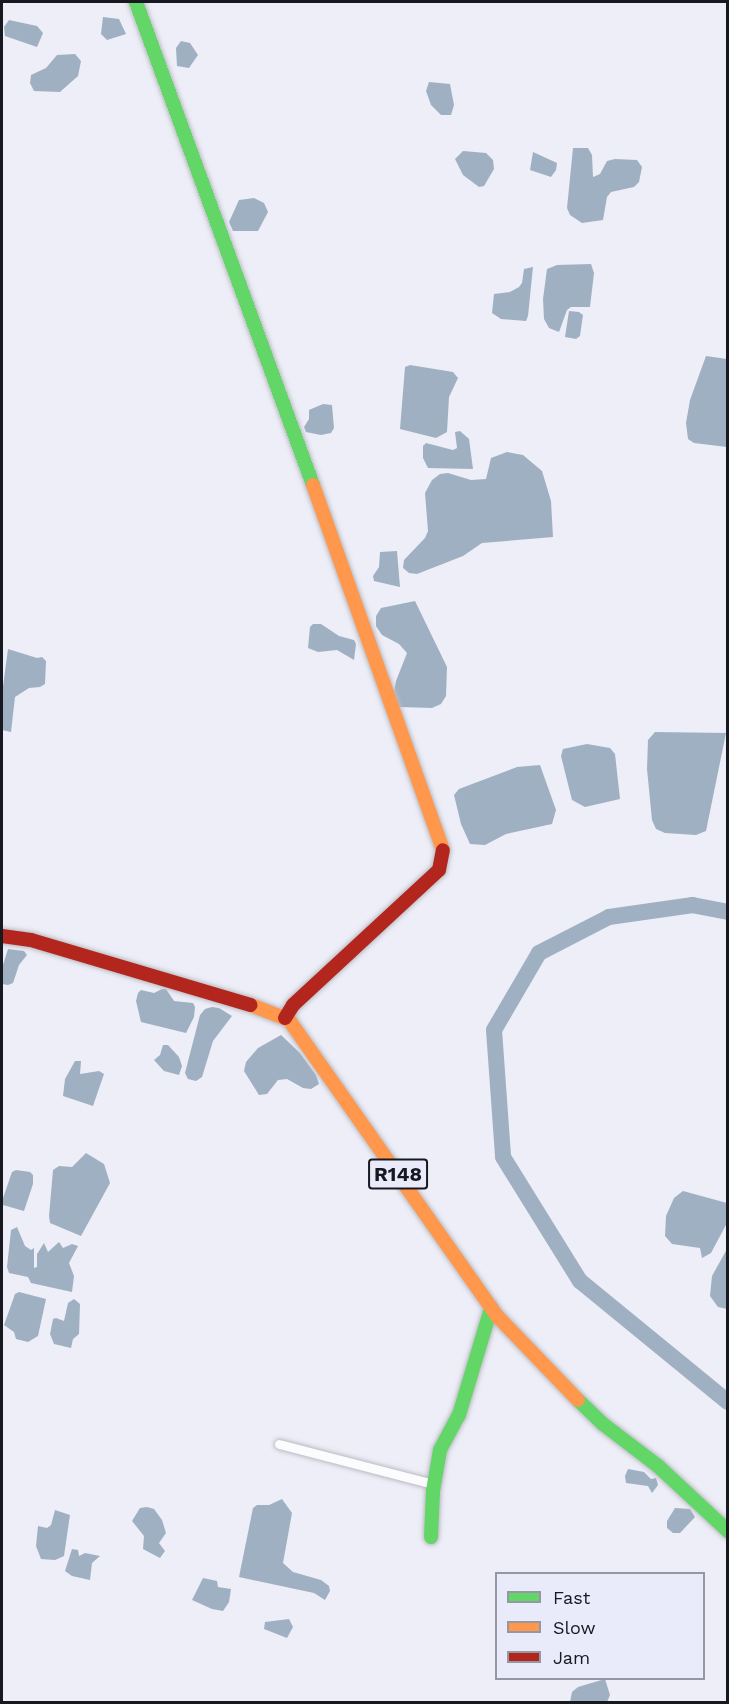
<!DOCTYPE html>
<html>
<head>
<meta charset="utf-8">
<style>
	body { margin:0 }
	#map { position:relative; width:729px; height:1704px; overflow:hidden; background:#edeef7; font-family:"Work Sans",sans-serif }
	div>[style] { position:absolute }
	[style*='--x'] { left:calc(var(--x)*1px); top:calc(var(--y)*1px); width:calc(var(--w)*1px); rotate:calc(var(--a)*1deg) }
	.water>* { inset:0; background:#9fb0c2 }
	.river>* { height:16px; margin:-8px; padding:0 8px; transform-origin:8px; border-radius:8px; background:#9fb0c2 }
	.roads { filter:drop-shadow(0 0 2px #bbbcc3) drop-shadow(0 0 2px #bbbcc3) }
	.street>* { height:9px; margin:-4.5px; padding:0 4.5px; transform-origin:4.5px; border-radius:4.5px; background:#fcfcfe }
	.fast>* { height:14px; margin:-7px; padding:0 7px; transform-origin:7px; border-radius:7px; background:#63d668 }
	.slow>* { height:14px; margin:-7px; padding:0 7px; transform-origin:7px; border-radius:7px; background:#ff974d }
	.jam>* { height:14px; margin:-7px; padding:0 7px; transform-origin:7px; border-radius:7px; background:#b3261e }
	span { translate:-50% -50%; white-space:nowrap; text-align:center; line-height:1.15; -webkit-text-stroke:5px #e9ebfb; paint-order:stroke }
	.shield-label span { padding:2px 4px; background:#e9ebfb; border:2px solid; border-radius:4px; -webkit-text-stroke-width:0 }
	.shield-label { font-size:20px; color:#181820; font-weight:700 }
	.frame { position:absolute; inset:0; border:3px solid #181820; pointer-events:none }
	.legend { position:absolute; left:495px; top:1572px; width:210px; height:108px; box-sizing:border-box; background:#e9ebfb; border:2px solid #9597a3; margin:0; padding:8px 10px; list-style:none; font-size:18px; color:#181820 }
	.legend li { display:flex; align-items:center; gap:12px; height:30px }
	.legend b { width:30px; border:2px solid #9597a3 }
</style>
</head>
<body>
<div id="map">
	<div class="water">
		<i style="clip-path:polygon(103px 17px,119px 19px,126px 34px,107px 40px,101px 34px)"></i>
		<i style="clip-path:polygon(9px 20px,37px 26px,43px 33px,37px 47px,5px 36px,4px 27px)"></i>
		<i style="clip-path:polygon(181px 41px,190px 43px,198px 55px,189px 68px,177px 66px,176px 48px)"></i>
		<i style="clip-path:polygon(75px 54px,81px 61px,78px 76px,60px 92px,34px 91px,30px 83px,31px 75px,46px 68px,57px 55px)"></i>
		<i style="clip-path:polygon(429px 82px,450px 84px,454px 105px,451px 115px,441px 115px,431px 105px,426px 91px)"></i>
		<i style="clip-path:polygon(573px 148px,588px 148px,592px 155px,593px 177px,600px 174px,607px 161px,615px 159px,637px 160px,642px 167px,639px 182px,634px 187px,611px 192px,607px 197px,603px 220px,582px 223px,570px 215px,567px 208px)"></i>
		<i style="clip-path:polygon(463px 151px,486px 153px,493px 160px,494px 169px,484px 186px,479px 187px,463px 175px,455px 159px)"></i>
		<i style="clip-path:polygon(533px 152px,557px 163px,556px 170px,551px 177px,530px 170px)"></i>
		<i style="clip-path:polygon(254px 198px,264px 203px,268px 212px,258px 231px,233px 231px,229px 222px,239px 200px)"></i>
		<i style="clip-path:polygon(591px 264px,594px 273px,590px 307px,571px 307px,567px 310px,559px 332px,549px 328px,544px 319px,543px 299px,547px 269px,557px 265px)"></i>
		<i style="clip-path:polygon(533px 267px,528px 316px,526px 321px,501px 319px,492px 313px,494px 294px,510px 292px,519px 287px,522px 283px,524px 269px)"></i>
		<i style="clip-path:polygon(569px 311px,579px 312px,583px 315px,580px 336px,576px 339px,565px 337px)"></i>
		<i style="clip-path:polygon(706px 356px,727px 359px,727px 447px,694px 443px,688px 439px,686px 423px,690px 400px)"></i>
		<i style="clip-path:polygon(410px 365px,453px 372px,458px 378px,449px 397px,447px 432px,436px 438px,400px 429px,405px 367px)"></i>
		<i style="clip-path:polygon(323px 404px,332px 405px,334px 428px,331px 433px,321px 435px,306px 432px,304px 427px,309px 419px,309px 410px)"></i>
		<i style="clip-path:polygon(460px 431px,469px 439px,473px 469px,428px 468px,423px 458px,423px 446px,426px 443px,453px 450px,457px 448px,455px 432px)"></i>
		<i style="clip-path:polygon(507px 452px,523px 455px,542px 471px,551px 501px,553px 537px,482px 543px,463px 556px,417px 574px,409px 573px,403px 568px,404px 560px,425px 538px,428px 531px,425px 493px,432px 480px,440px 474px,448px 473px,471px 480px,486px 479px,491px 458px)"></i>
		<i style="clip-path:polygon(397px 551px,400px 587px,374px 581px,373px 576px,379px 567px,380px 552px)"></i>
		<i style="clip-path:polygon(415px 601px,447px 667px,446px 696px,441px 704px,432px 708px,400px 707px,392px 701px,396px 681px,407px 653px,399px 644px,382px 635px,376px 626px,376px 616px,381px 608px)"></i>
		<i style="clip-path:polygon(313px 624px,321px 624px,339px 636px,354px 640px,356px 644px,354px 660px,337px 650px,318px 652px,308px 648px,310px 627px)"></i>
		<i style="clip-path:polygon(8px 649px,37px 658px,42px 657px,46px 661px,45px 684px,40px 687px,29px 688px,15px 697px,11px 732px,2px 730px,2px 694px)"></i>
		<i style="clip-path:polygon(655px 732px,726px 733px,706px 831px,696px 835px,665px 833px,656px 829px,652px 820px,647px 769px,648px 740px)"></i>
		<i style="clip-path:polygon(587px 744px,610px 748px,615px 754px,620px 799px,585px 807px,572px 800px,561px 756px,563px 749px)"></i>
		<i style="clip-path:polygon(540px 765px,556px 810px,552px 824px,506px 834px,485px 845px,470px 844px,461px 824px,454px 795px,459px 789px,517px 767px)"></i>
		<i style="clip-path:polygon(8px 949px,24px 951px,27px 955px,19px 965px,13px 983px,8px 985px,2px 984px,2px 968px)"></i>
		<i style="clip-path:polygon(162px 989px,166px 989px,174px 1001px,193px 1003px,195px 1007px,194px 1017px,186px 1033px,141px 1022px,136px 1001px,138px 993px,141px 990px,154px 993px)"></i>
		<i style="clip-path:polygon(212px 1007px,219px 1008px,232px 1016px,213px 1041px,202px 1077px,196px 1081px,188px 1079px,185px 1073px,200px 1015px,205px 1009px)"></i>
		<i style="clip-path:polygon(281px 1035px,300px 1053px,316px 1075px,319px 1084px,311px 1089px,303px 1088px,287px 1079px,278px 1080px,267px 1094px,259px 1095px,244px 1071px,246px 1062px,258px 1048px)"></i>
		<i style="clip-path:polygon(163px 1045px,168px 1045px,179px 1057px,182px 1066px,179px 1075px,164px 1071px,154px 1060px,160px 1055px)"></i>
		<i style="clip-path:polygon(75px 1061px,81px 1061px,80px 1074px,99px 1071px,104px 1074px,93px 1106px,63px 1096px,65px 1079px)"></i>
		<i style="clip-path:polygon(86px 1153px,104px 1164px,110px 1183px,81px 1236px,50px 1223px,49px 1216px,53px 1170px,59px 1166px,72px 1167px)"></i>
		<i style="clip-path:polygon(16px 1170px,30px 1172px,33px 1175px,33px 1184px,24px 1211px,3px 1205px,2px 1201px,12px 1172px)"></i>
		<i style="clip-path:polygon(683px 1191px,727px 1203px,727px 1223px,711px 1253px,702px 1258px,700px 1248px,672px 1244px,665px 1236px,666px 1216px,674px 1198px)"></i>
		<i style="clip-path:polygon(17px 1227px,25px 1246px,31px 1250px,34px 1248px,34px 1268px,37px 1267px,37px 1254px,44px 1243px,48px 1252px,59px 1242px,63px 1248px,72px 1244px,78px 1246px,69px 1263px,74px 1276px,72px 1292px,31px 1283px,28px 1277px,9px 1273px,7px 1267px,11px 1230px)"></i>
		<i style="clip-path:polygon(727px 1249px,727px 1309px,718px 1307px,710px 1296px,712px 1276px)"></i>
		<i style="clip-path:polygon(19px 1292px,46px 1299px,38px 1336px,28px 1342px,16px 1339px,14px 1332px,4px 1325px,15px 1294px)"></i>
		<i style="clip-path:polygon(74px 1299px,80px 1304px,79px 1334px,73px 1339px,71px 1348px,54px 1344px,50px 1334px,53px 1319px,56px 1318px,64px 1321px,68px 1303px)"></i>
		<i style="clip-path:polygon(628px 1469px,644px 1472px,651px 1479px,656px 1478px,658px 1485px,652px 1493px,648px 1486px,626px 1483px,625px 1476px)"></i>
		<i style="clip-path:polygon(282px 1499px,292px 1513px,283px 1563px,293px 1572px,321px 1580px,329px 1586px,330px 1591px,325px 1600px,314px 1593px,239px 1577px,253px 1508px,257px 1505px,269px 1505px)"></i>
		<i style="clip-path:polygon(147px 1507px,154px 1509px,162px 1520px,166px 1533px,159px 1543px,165px 1551px,160px 1558px,143px 1549px,144px 1536px,132px 1521px,140px 1508px)"></i>
		<i style="clip-path:polygon(675px 1508px,690px 1509px,695px 1517px,680px 1533px,673px 1533px,667px 1528px,667px 1521px)"></i>
		<i style="clip-path:polygon(55px 1510px,70px 1515px,64px 1556px,55px 1560px,41px 1559px,36px 1546px,38px 1526px,47px 1528px,51px 1525px)"></i>
		<i style="clip-path:polygon(72px 1549px,78px 1550px,79px 1556px,85px 1553px,100px 1556px,92px 1563px,90px 1580px,72px 1576px,65px 1571px)"></i>
		<i style="clip-path:polygon(203px 1578px,217px 1581px,218px 1587px,231px 1589px,229px 1602px,223px 1611px,212px 1609px,192px 1600px)"></i>
		<i style="clip-path:polygon(289px 1619px,293px 1627px,287px 1638px,264px 1629px,265px 1622px)"></i>
		<i style="clip-path:polygon(605px 1679px,610px 1695px,607px 1702px,570px 1702px,572px 1692px,578px 1687px)"></i>
	</div>
	<div class="river">
		<i style="--x:728;--y:912;--w:36;--a:-169"></i>
		<i style="--x:693;--y:905;--w:85;--a:171.9"></i>
		<i style="--x:609;--y:917;--w:79;--a:152.8"></i>
		<i style="--x:539;--y:953;--w:89;--a:120.3"></i>
		<i style="--x:494;--y:1030;--w:127;--a:85.9"></i>
		<i style="--x:503;--y:1157;--w:146;--a:58.2"></i>
		<i style="--x:580;--y:1281;--w:191;--a:39.3"></i>
	</div>
	<div class="roads">
		<div class="street">
			<i style="--x:279;--y:1444;--w:160;--a:14.5"></i>
		</div>
		<div class="fast">
			<i style="--x:136;--y:2;--w:514;--a:69.87"></i>
			<i style="--x:578;--y:1400;--w:35;--a:44"></i>
			<i style="--x:603;--y:1424;--w:69;--a:37.4"></i>
			<i style="--x:658;--y:1466;--w:96;--a:42.9"></i>
			<i style="--x:431;--y:1537;--w:46;--a:-87.5"></i>
			<i style="--x:433;--y:1491;--w:42;--a:-80.3"></i>
			<i style="--x:440;--y:1450;--w:40;--a:-62"></i>
			<i style="--x:459;--y:1415;--w:112;--a:-73.3"></i>
		</div>
		<div class="slow">
			<i style="--x:313;--y:485;--w:387;--a:70.4"></i>
			<i style="--x:251;--y:1005;--w:41;--a:21.5"></i>
			<i style="--x:289;--y:1020;--w:363;--a:54.9"></i>
			<i style="--x:498;--y:1317;--w:115;--a:46.1"></i>
		</div>
		<div class="jam">
			<i style="--x:2;--y:936;--w:29;--a:8"></i>
			<i style="--x:31;--y:940;--w:229;--a:16.5"></i>
			<i style="--x:285;--y:1018;--w:15;--a:-58"></i>
			<i style="--x:293;--y:1005;--w:199;--a:-42.8"></i>
			<i style="--x:439;--y:870;--w:20;--a:-79"></i>
		</div>
	</div>
	<div class="shield-label">
		<span style="left:398px;top:1174px">R148</span>
	</div>
	<div class="frame"></div>
	<ul class="legend">
	<li><b style="height:8px;background:#63d668"></b>Fast</li>
	<li><b style="height:8px;background:#ff974d"></b>Slow</li>
	<li><b style="height:8px;background:#b3261e"></b>Jam</li>
	</ul>
</div>
</body>
</html>
